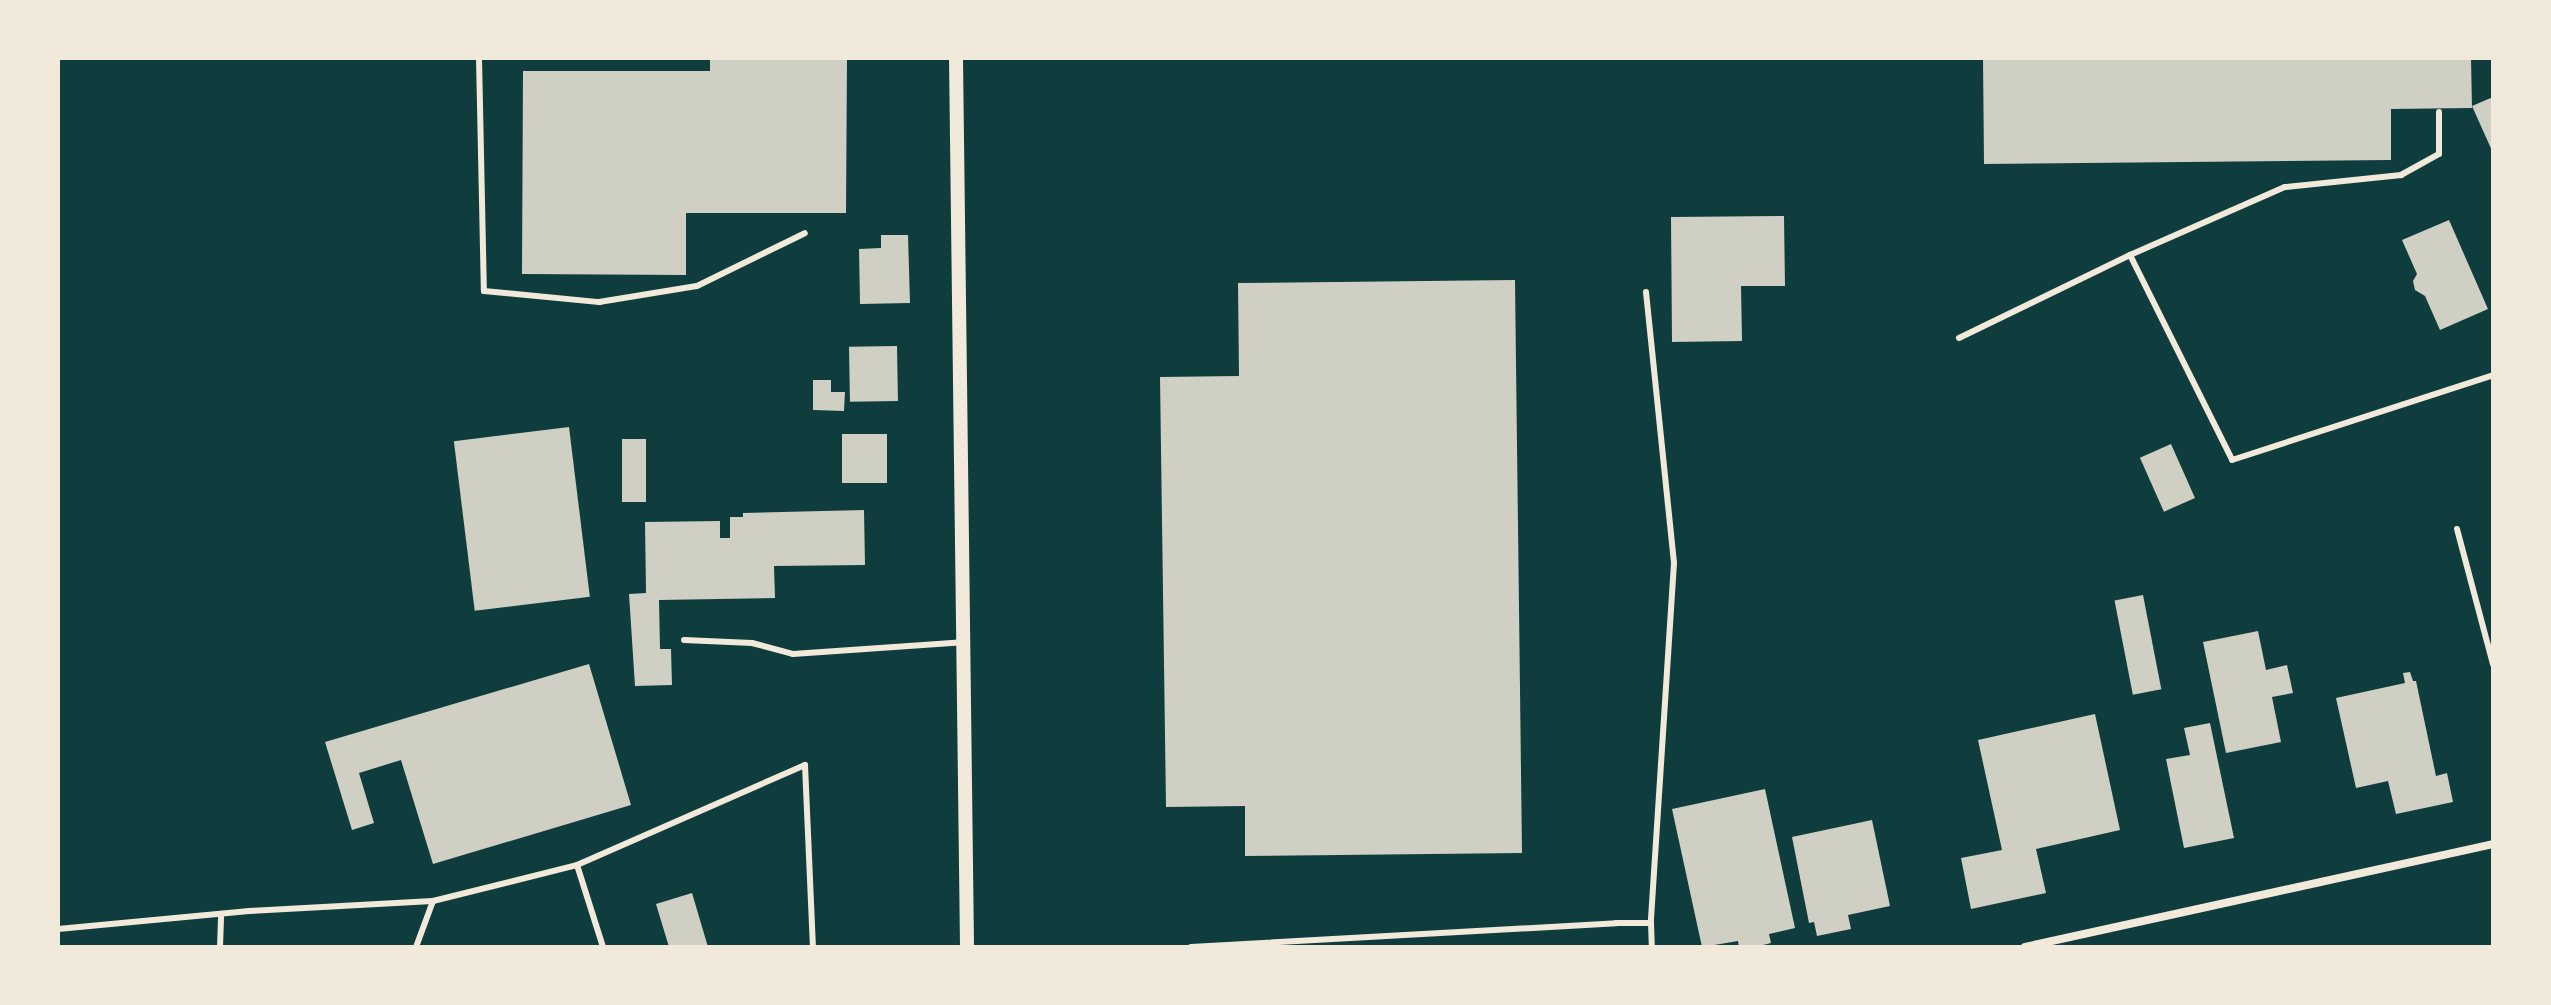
<!DOCTYPE html>
<html>
<head>
<meta charset="utf-8">
<style>
	body { margin:0 }
	#map { position:relative; width:2551px; height:1005px; overflow:hidden; background:#0f3d3e; font-family:"Exo 2",sans-serif }
	div>[style] { position:absolute }
	[style*='--x'] { left:calc(var(--x)*1px); top:calc(var(--y)*1px); width:calc(var(--w)*1px); rotate:calc(var(--a)*1deg) }
	.building>* { inset:0; background:#cfcfc3; transform-origin:0 0 }
	.service>* { height:6px; margin:-3px; padding:0 3px; transform-origin:3px; border-radius:3px; background:#f1e9da }
	.minor>* { height:8px; margin:-4px; padding:0 4px; transform-origin:4px; border-radius:4px; background:#f1e9da }
	.tertiary>* { height:14px; margin:-7px; padding:0 7px; transform-origin:7px; border-radius:7px; background:#f1e9da }
	span { translate:-50% -50%; white-space:nowrap; text-align:center; line-height:1.15; -webkit-text-stroke:8px #f1e9da; paint-order:stroke }
	.frame { position:absolute; inset:0; border:60px solid #f1e9da; pointer-events:none }
</style>
</head>
<body>
<div id="map">
	<div class="building">
		<i style="clip-path:polygon(710px 58px,847px 58px,846px 213px,686px 213px,686px 275px,522px 274px,523px 71px,710px 71px)"></i>
		<i style="clip-path:polygon(1983px 58px,2471px 58px,2472px 108px,2391px 109px,2391px 160px,1984px 164px)"></i>
		<i style="clip-path:polygon(2493px 97px,2493px 153px,2472px 106px)"></i>
		<i style="clip-path:polygon(1784px 216px,1785px 286px,1741px 286px,1742px 341px,1672px 342px,1671px 217px)"></i>
		<i style="clip-path:polygon(2449px 220px,2488px 309px,2440px 330px,2425px 296px,2415px 290px,2413px 281px,2417px 274px,2402px 240px)"></i>
		<i style="clip-path:polygon(881px 235px,908px 235px,910px 303px,860px 304px,859px 249px,881px 248px)"></i>
		<i style="clip-path:polygon(1515px 280px,1522px 853px,1245px 856px,1245px 806px,1166px 807px,1160px 377px,1239px 376px,1238px 283px)"></i>
		<i style="left:897px;top:346px;width:55px;height:48px;rotate:89deg"></i>
		<i style="clip-path:polygon(813px 380px,831px 380px,831px 392px,845px 392px,844px 411px,813px 410px)"></i>
		<i style="left:569px;top:427px;width:171px;height:116px;rotate:83deg"></i>
		<i style="left:842px;top:434px;width:45px;height:49px"></i>
		<i style="left:622px;top:439px;width:24px;height:63px"></i>
		<i style="left:2171px;top:444px;width:59px;height:34px;rotate:66deg"></i>
		<i style="clip-path:polygon(864px 510px,865px 565px,774px 566px,775px 598px,659px 600px,660px 649px,671px 649px,672px 685px,635px 686px,629px 594px,646px 593px,645px 522px,720px 521px,720px 538px,730px 538px,730px 517px,743px 517px,743px 513px)"></i>
		<i style="left:2143px;top:595px;width:96px;height:29px;rotate:79deg"></i>
		<i style="clip-path:polygon(2258px 631px,2266px 670px,2287px 665px,2293px 693px,2272px 697px,2281px 742px,2226px 753px,2203px 642px)"></i>
		<i style="clip-path:polygon(589px 664px,631px 805px,433px 864px,401px 760px,359px 773px,374px 823px,352px 830px,325px 742px)"></i>
		<i style="clip-path:polygon(2410px 672px,2413px 681px,2416px 681px,2436px 776px,2447px 773px,2453px 802px,2396px 814px,2388px 781px,2356px 788px,2336px 698px,2405px 683px,2403px 673px)"></i>
		<i style="clip-path:polygon(2095px 714px,2120px 830px,2036px 849px,2046px 893px,1971px 909px,1961px 858px,2002px 850px,1978px 740px)"></i>
		<i style="clip-path:polygon(2210px 723px,2234px 838px,2184px 848px,2166px 759px,2190px 755px,2184px 728px)"></i>
		<i style="clip-path:polygon(1765px 789px,1795px 928px,1769px 934px,1771px 943px,1755px 947px,1739px 947px,1738px 941px,1702px 947px,1672px 809px)"></i>
		<i style="clip-path:polygon(1872px 820px,1890px 906px,1848px 915px,1851px 929px,1817px 936px,1814px 922px,1809px 923px,1792px 837px)"></i>
		<i style="clip-path:polygon(692px 893px,708px 947px,669px 947px,656px 904px)"></i>
	</div>
	<div class="service">
		<i style="--x:479;--y:58;--w:233;--a:88.8"></i>
		<i style="--x:484;--y:291;--w:116;--a:5.5"></i>
		<i style="--x:599;--y:302;--w:99;--a:-9.3"></i>
		<i style="--x:697;--y:286;--w:120;--a:-26.1"></i>
		<i style="--x:2130;--y:255;--w:229;--a:63.5"></i>
		<i style="--x:2232;--y:460;--w:274;--a:-18"></i>
		<i style="--x:1646;--y:292;--w:272;--a:84.1"></i>
		<i style="--x:1674;--y:563;--w:361;--a:93.7"></i>
		<i style="--x:1959;--y:338;--w:190;--a:-25.9"></i>
		<i style="--x:2130;--y:255;--w:169;--a:-23.7"></i>
		<i style="--x:2285;--y:187;--w:117;--a:-5.9"></i>
		<i style="--x:2401;--y:175;--w:43;--a:-28.9"></i>
		<i style="--x:2439;--y:154;--w:42;--a:-90"></i>
		<i style="--x:2457;--y:529;--w:140;--a:75.1"></i>
		<i style="--x:684;--y:640;--w:68;--a:2.5"></i>
		<i style="--x:752;--y:643;--w:42;--a:15"></i>
		<i style="--x:793;--y:654;--w:170;--a:-4"></i>
		<i style="--x:577;--y:865;--w:249;--a:-23.7"></i>
		<i style="--x:805;--y:765;--w:182;--a:87.5"></i>
		<i style="--x:58;--y:929;--w:192;--a:-5.4"></i>
		<i style="--x:249;--y:911;--w:184;--a:-3.1"></i>
		<i style="--x:433;--y:901;--w:148;--a:-14"></i>
		<i style="--x:577;--y:865;--w:86;--a:72.4"></i>
		<i style="--x:220;--y:947;--w:33;--a:-88"></i>
		<i style="--x:416;--y:947;--w:49;--a:-69.7"></i>
		<i style="--x:1191;--y:947;--w:426;--a:-3.2"></i>
		<i style="--x:1616;--y:923;--w:35;--a:0"></i>
		<i style="--x:1651;--y:923;--w:24;--a:88"></i>
	</div>
	<div class="minor">
		<i style="--x:2025;--y:947;--w:479;--a:-12.4"></i>
	</div>
	<div class="tertiary">
		<i style="--x:956;--y:58;--w:889;--a:89.29"></i>
	</div>
	<div class="frame"></div>
</div>
</body>
</html>
